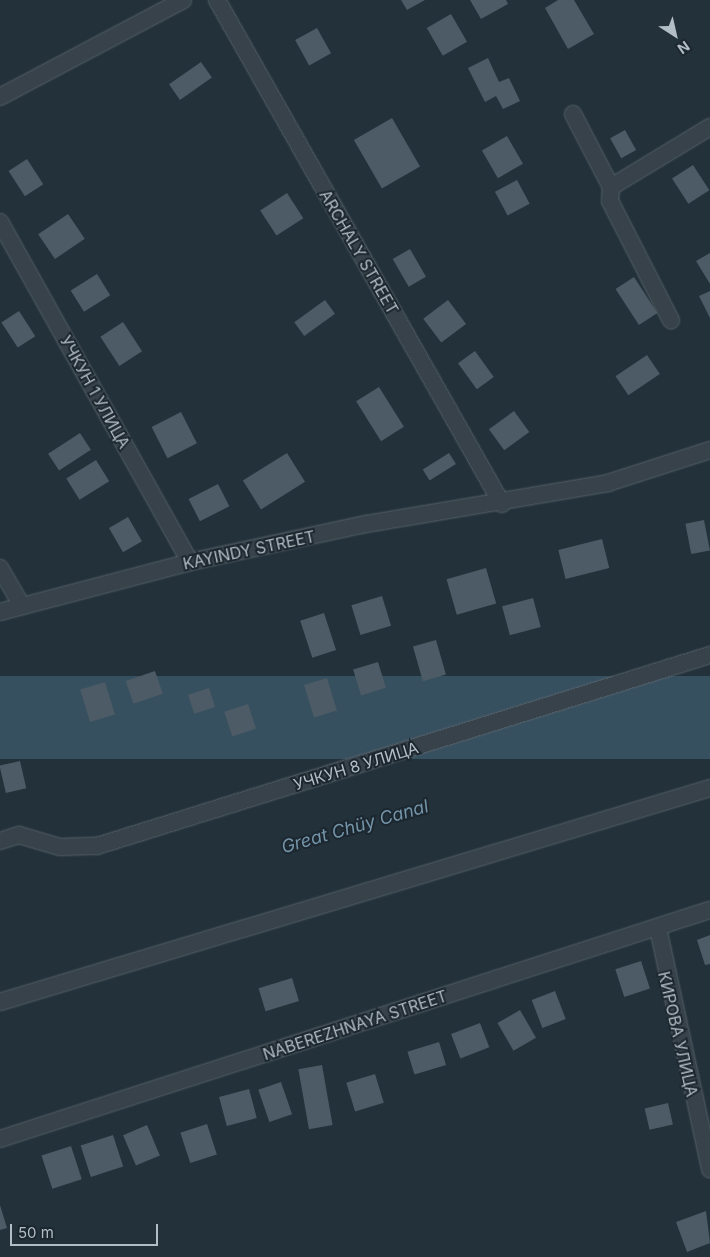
<!DOCTYPE html>
<html>
<head>
<meta charset="utf-8">
<style>
	body { margin:0 }
	#map { position:relative; width:710px; height:1257px; overflow:hidden; background:#23313a; font-family:Inter,sans-serif }
	div>[style] { position:absolute }
	[style*='--x'] { left:calc(var(--x)*1px); top:calc(var(--y)*1px); width:calc(var(--w)*1px); rotate:calc(var(--a)*1deg) }
	.water>* { inset:0; background:#375060; transform-origin:0 0 }
	.building>* { inset:0; background:#4c5b65; transform-origin:0 0 }
	.roads { filter:drop-shadow(0 0 1px #556068) drop-shadow(0 0 1px #556068) }
	.street>* { height:16px; margin:-8px; padding:0 8px; transform-origin:8px; border-radius:8px; background:#37424a }
	span { translate:-50% -50%; white-space:nowrap; text-align:center; line-height:1.15; -webkit-text-stroke:4px #1c272f; paint-order:stroke }
	.street-label { font-size:16px; color:#b2bdc6 }
	.water-label { font-size:18px; color:#7394a9; font-style:italic }
	.north { position:absolute; left:650px; top:10px; width:50px; height:50px; -webkit-text-stroke:4px #1c272f; paint-order:stroke; rotate:145deg; font-size:14px; font-weight:700; line-height:20px; text-align:center; color:#b2bdc6 }
	.north::after { content:''; display:block; margin:auto; width:18px; height:22px; background:#b2bdc6; clip-path:polygon(50% 0,100% 100%,50% 72%,0 100%) }
	.scale { position:absolute; left:10px; top:1224px; width:148px; height:22px; box-sizing:border-box; border:2px solid #b2bdc6; border-top:0; padding-left:6px; font-size:15px; line-height:18px; white-space:nowrap; color:#b2bdc6; -webkit-text-stroke:4px #1c272f; paint-order:stroke }
</style>
</head>
<body>
<div id="map">
	<div class="water">
		<i style="left:710px;top:676px;width:83px;height:742px;rotate:90deg"></i>
	</div>
	<div class="building">
		<i style="clip-path:polygon(401px 0,425px 0,407px 10px)"></i>
		<i style="clip-path:polygon(470px 0,506px 0,508px 4px,481px 19px)"></i>
		<i style="clip-path:polygon(558px 0,574px 0,594px 34px,568px 49px,545px 8px)"></i>
		<i style="left:451px;top:14px;width:32px;height:28px;rotate:60deg"></i>
		<i style="left:317px;top:28px;width:29px;height:25px;rotate:61deg"></i>
		<i style="clip-path:polygon(488px 58px,499px 82px,509px 78px,520px 101px,503px 109px,496px 96px,485px 102px,468px 68px)"></i>
		<i style="left:201px;top:62px;width:19px;height:39px;rotate:55deg"></i>
		<i style="left:392px;top:118px;width:56px;height:44px;rotate:60deg"></i>
		<i style="left:625px;top:130px;width:23px;height:17px;rotate:61deg"></i>
		<i style="left:507px;top:136px;width:32px;height:29px;rotate:60deg"></i>
		<i style="left:27px;top:159px;width:30px;height:22px;rotate:57deg"></i>
		<i style="left:693px;top:165px;width:30px;height:25px;rotate:57deg"></i>
		<i style="left:517px;top:180px;width:27px;height:25px;rotate:62deg"></i>
		<i style="left:287px;top:193px;width:30px;height:32px;rotate:57deg"></i>
		<i style="left:68px;top:214px;width:30px;height:36px;rotate:56deg"></i>
		<i style="left:410px;top:249px;width:32px;height:20px;rotate:60deg"></i>
		<i style="clip-path:polygon(710px 253px,710px 284px,696px 261px)"></i>
		<i style="left:97px;top:274px;width:25px;height:31px;rotate:58deg"></i>
		<i style="left:634px;top:277px;width:43px;height:22px;rotate:57deg"></i>
		<i style="clip-path:polygon(710px 291px,710px 318px,699px 296px)"></i>
		<i style="left:325px;top:300px;width:17px;height:38px;rotate:54deg"></i>
		<i style="left:448px;top:300px;width:30px;height:31px;rotate:53deg"></i>
		<i style="left:19px;top:311px;width:30px;height:21px;rotate:57deg"></i>
		<i style="left:123px;top:322px;width:35px;height:27px;rotate:57deg"></i>
		<i style="left:475px;top:351px;width:32px;height:21px;rotate:54deg"></i>
		<i style="left:647px;top:355px;width:23px;height:38px;rotate:56deg"></i>
		<i style="left:379px;top:387px;width:47px;height:27px;rotate:58deg"></i>
		<i style="left:514px;top:411px;width:26px;height:31px;rotate:54deg"></i>
		<i style="left:181px;top:412px;width:35px;height:33px;rotate:63deg"></i>
		<i style="left:80px;top:433px;width:20px;height:38px;rotate:57deg"></i>
		<i style="left:287px;top:453px;width:34px;height:52px;rotate:58deg"></i>
		<i style="left:449px;top:453px;width:13px;height:31px;rotate:58deg"></i>
		<i style="left:96px;top:460px;width:25px;height:35px;rotate:58deg"></i>
		<i style="left:218px;top:484px;width:25px;height:33px;rotate:63deg"></i>
		<i style="left:128px;top:517px;width:28px;height:22px;rotate:60deg"></i>
		<i style="left:704px;top:520px;width:31px;height:19px;rotate:79deg"></i>
		<i style="left:602px;top:539px;width:30px;height:45px;rotate:76deg"></i>
		<i style="left:486px;top:568px;width:37px;height:41px;rotate:74deg"></i>
		<i style="left:382px;top:596px;width:31px;height:32px;rotate:73deg"></i>
		<i style="left:533px;top:598px;width:30px;height:32px;rotate:75deg"></i>
		<i style="left:324px;top:613px;width:39px;height:25px;rotate:72deg"></i>
		<i style="left:436px;top:640px;width:36px;height:24px;rotate:74deg"></i>
		<i style="left:378px;top:662px;width:27px;height:26px;rotate:73deg"></i>
		<i style="left:155px;top:671px;width:24px;height:31px;rotate:71deg"></i>
		<i style="left:327px;top:678px;width:34px;height:24px;rotate:73deg"></i>
		<i style="left:105px;top:682px;width:34px;height:26px;rotate:73deg"></i>
		<i style="left:209px;top:688px;width:20px;height:22px;rotate:72deg"></i>
		<i style="left:248px;top:704px;width:26px;height:25px;rotate:72deg"></i>
		<i style="left:20px;top:761px;width:28px;height:21px;rotate:77deg"></i>
		<i style="clip-path:polygon(710px 935px,710px 964px,705px 965px,697px 940px)"></i>
		<i style="left:641px;top:961px;width:29px;height:27px;rotate:72deg"></i>
		<i style="left:292px;top:978px;width:24px;height:35px;rotate:73deg"></i>
		<i style="left:555px;top:991px;width:30px;height:25px;rotate:69deg"></i>
		<i style="left:520px;top:1010px;width:32px;height:26px;rotate:60deg"></i>
		<i style="left:480px;top:1023px;width:26px;height:31px;rotate:69deg"></i>
		<i style="left:439px;top:1042px;width:24px;height:33px;rotate:73deg"></i>
		<i style="left:322px;top:1065px;width:61px;height:24px;rotate:80deg"></i>
		<i style="left:375px;top:1074px;width:30px;height:30px;rotate:73deg"></i>
		<i style="left:281px;top:1082px;width:34px;height:24px;rotate:71deg"></i>
		<i style="left:249px;top:1089px;width:30px;height:31px;rotate:75deg"></i>
		<i style="left:668px;top:1103px;width:22px;height:24px;rotate:77deg"></i>
		<i style="left:207px;top:1124px;width:32px;height:28px;rotate:72deg"></i>
		<i style="left:147px;top:1125px;width:33px;height:26px;rotate:67deg"></i>
		<i style="left:113px;top:1135px;width:33px;height:34px;rotate:72deg"></i>
		<i style="left:71px;top:1146px;width:35px;height:31px;rotate:72deg"></i>
		<i style="clip-path:polygon(0 1205px,7px 1228px,0 1230px)"></i>
		<i style="clip-path:polygon(706px 1211px,710px 1243px,687px 1252px,676px 1222px)"></i>
	</div>
	<div class="roads">
		<div class="street">
			<i style="--x:217;--y:0;--w:579;--a:60.51"></i>
			<i style="--x:0;--y:97;--w:207;--a:-27.9"></i>
			<i style="--x:573;--y:114;--w:82;--a:62.5"></i>
			<i style="--x:611;--y:187;--w:14;--a:94"></i>
			<i style="--x:610;--y:201;--w:134;--a:62.9"></i>
			<i style="--x:611;--y:187;--w:116;--a:-31.2"></i>
			<i style="--x:0;--y:222;--w:389;--a:60.8"></i>
			<i style="--x:0;--y:568;--w:44;--a:59.9"></i>
			<i style="--x:0;--y:612;--w:196;--a:-14.7"></i>
			<i style="--x:190;--y:562;--w:180;--a:-12.2"></i>
			<i style="--x:366;--y:524;--w:245;--a:-9.6"></i>
			<i style="--x:608;--y:483;--w:107;--a:-17.9"></i>
			<i style="--x:0;--y:841;--w:20;--a:-18"></i>
			<i style="--x:19;--y:835;--w:43;--a:16.3"></i>
			<i style="--x:60;--y:847;--w:37;--a:-2"></i>
			<i style="--x:97;--y:846;--w:642;--a:-17.31"></i>
			<i style="--x:658;--y:928;--w:247;--a:77.8"></i>
			<i style="--x:0;--y:1002;--w:742;--a:-16.77"></i>
			<i style="--x:0;--y:1139;--w:746;--a:-17.88"></i>
		</div>
	</div>
	<div class="street-label">
		<span style="left:359px;top:252px;rotate:60deg">ARCHALY STREET</span>
		<span style="left:95px;top:392px;rotate:61deg">УЧКУН 1 УЛИЦА</span>
		<span style="left:249px;top:550px;rotate:-12deg">KAYINDY STREET</span>
		<span style="left:356px;top:766px;rotate:-17deg">УЧКУН 8 УЛИЦА</span>
		<span style="left:355px;top:1025px;rotate:-18deg">NABEREZHNAYA STREET</span>
		<span style="left:678px;top:1034px;rotate:77deg">КИРОВА УЛИЦА</span>
	</div>
	<div class="water-label">
		<span style="left:355px;top:827px;rotate:-16deg">Great Chüy Canal</span>
	</div>
	<div class="north">N</div>
	<div class="scale">50 m</div>
</div>
</body>
</html>
